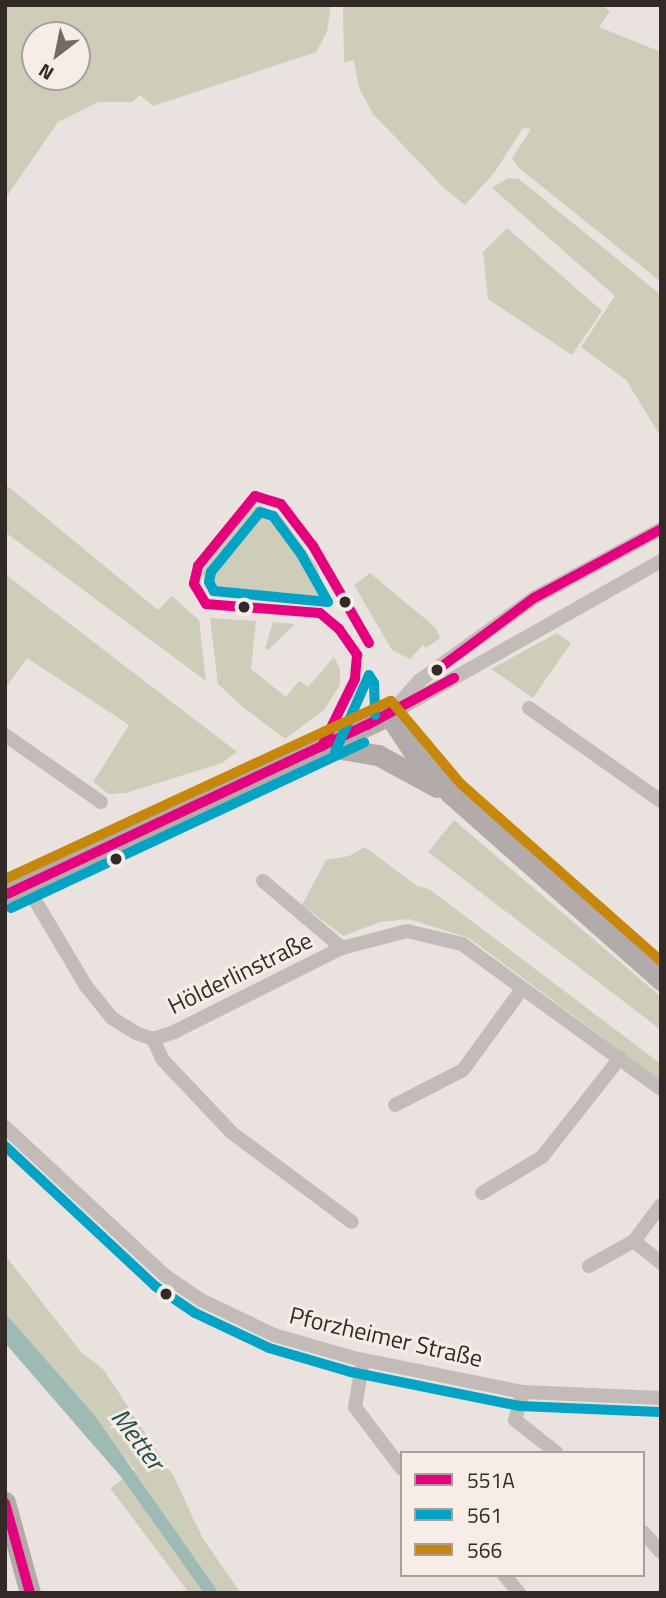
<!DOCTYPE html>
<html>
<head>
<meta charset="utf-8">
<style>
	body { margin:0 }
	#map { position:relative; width:666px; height:1598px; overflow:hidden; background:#eae2df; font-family:"Titillium Web",sans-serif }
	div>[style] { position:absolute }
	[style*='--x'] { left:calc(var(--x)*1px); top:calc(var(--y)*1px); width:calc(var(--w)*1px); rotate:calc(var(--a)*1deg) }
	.green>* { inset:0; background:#cecdba }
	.water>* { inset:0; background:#9dbab5 }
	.street>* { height:14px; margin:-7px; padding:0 7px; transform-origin:7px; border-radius:7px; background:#c2bbb8 }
	.secondary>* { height:21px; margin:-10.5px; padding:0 10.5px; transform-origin:10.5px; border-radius:10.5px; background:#b3aba9 }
	.bus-1>* { height:10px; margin:-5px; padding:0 5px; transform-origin:5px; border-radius:5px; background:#e5007d }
	.bus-2>* { height:10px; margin:-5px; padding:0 5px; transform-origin:5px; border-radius:5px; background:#03a3c6 }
	.bus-3>* { height:10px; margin:-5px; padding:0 5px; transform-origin:5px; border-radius:5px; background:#c6870a }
	.dots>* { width:19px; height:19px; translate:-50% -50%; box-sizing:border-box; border:4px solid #f7ece6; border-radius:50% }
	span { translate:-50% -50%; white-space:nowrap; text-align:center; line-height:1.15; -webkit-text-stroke:6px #f7ece6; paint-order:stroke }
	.street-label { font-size:24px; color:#332927 }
	.water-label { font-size:26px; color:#21504b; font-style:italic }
	.frame { position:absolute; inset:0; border:7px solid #332927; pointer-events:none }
	.legend { position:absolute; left:400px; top:1451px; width:245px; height:126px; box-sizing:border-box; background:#f7ece6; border:2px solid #a99e9a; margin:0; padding:9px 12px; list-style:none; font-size:21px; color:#332927 }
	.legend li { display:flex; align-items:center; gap:14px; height:35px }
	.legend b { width:35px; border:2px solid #a99e9a }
	.north { position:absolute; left:21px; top:21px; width:70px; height:70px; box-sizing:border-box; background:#f7ece6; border:2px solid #a99e9a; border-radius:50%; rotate:212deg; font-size:19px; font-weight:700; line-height:28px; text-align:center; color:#332927 }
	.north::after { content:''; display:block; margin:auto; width:24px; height:32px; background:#736a67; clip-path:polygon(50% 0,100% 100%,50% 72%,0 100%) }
</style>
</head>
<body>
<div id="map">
	<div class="green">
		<i style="clip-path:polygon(evenodd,5px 5px,331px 5px,327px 32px,316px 52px,153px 106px,140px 95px,132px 102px,98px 102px,58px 122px,5px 199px,5px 5px,35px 35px,77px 35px,77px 77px,35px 77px,35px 35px)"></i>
		<i style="clip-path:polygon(343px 5px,601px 5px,610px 11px,599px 27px,661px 52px,661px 282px,519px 168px,512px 158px,531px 129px,523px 128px,494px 173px,465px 205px,445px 189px,373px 114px,359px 88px,354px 60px,344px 63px)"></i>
		<i style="clip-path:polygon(508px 178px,519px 179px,661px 295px,661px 437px,626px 380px,581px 347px,615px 296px,492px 188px)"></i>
		<i style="clip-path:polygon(507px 228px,602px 311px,572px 355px,488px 299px,483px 252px)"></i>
		<i style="clip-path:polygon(5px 484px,158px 610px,172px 596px,199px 620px,206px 681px,5px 532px)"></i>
		<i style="clip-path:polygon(260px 505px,280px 515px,317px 566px,323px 586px,321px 595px,309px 599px,222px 594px,206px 585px,202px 571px,250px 509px)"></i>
		<i style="clip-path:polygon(370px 573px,435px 627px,440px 638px,426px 648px,423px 645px,410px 659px,392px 650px,354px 585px)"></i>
		<i style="clip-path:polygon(5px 574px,237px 752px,222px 763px,126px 793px,109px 794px,93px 782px,129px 725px,27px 658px,5px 689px)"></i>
		<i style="clip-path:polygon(210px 618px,256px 621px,251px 669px,286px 697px,299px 681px,308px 687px,334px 657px,340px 669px,340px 685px,324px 710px,285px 739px,244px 708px,218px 684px)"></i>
		<i style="clip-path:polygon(273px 622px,295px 624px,268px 650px,265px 648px)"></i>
		<i style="clip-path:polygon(557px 633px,571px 643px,533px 698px,491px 669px)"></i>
		<i style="clip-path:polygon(454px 820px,661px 997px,661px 1030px,428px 852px)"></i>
		<i style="clip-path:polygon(365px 847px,417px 886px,429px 889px,661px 1064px,661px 1081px,469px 938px,409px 919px,380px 922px,343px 936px,302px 905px,326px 860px,349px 856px)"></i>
		<i style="clip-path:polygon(5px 1255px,81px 1352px,104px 1370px,174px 1477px,203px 1539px,241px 1593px,189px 1593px,110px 1488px,135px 1470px,5px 1313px)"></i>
	</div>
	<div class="water">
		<i style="clip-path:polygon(5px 1313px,95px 1416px,219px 1593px,204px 1593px,122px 1478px,5px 1343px)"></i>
	</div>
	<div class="street">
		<i style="--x:529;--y:708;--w:161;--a:35.2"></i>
		<i style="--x:394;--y:712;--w:307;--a:-29.5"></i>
		<i style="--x:389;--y:715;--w:45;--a:-48.6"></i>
		<i style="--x:419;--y:681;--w:142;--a:-35.8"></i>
		<i style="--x:534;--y:598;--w:145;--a:-28.5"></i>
		<i style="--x:5;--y:735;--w:117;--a:34.9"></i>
		<i style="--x:263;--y:881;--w:104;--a:40.3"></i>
		<i style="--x:26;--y:885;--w:117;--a:59.3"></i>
		<i style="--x:86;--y:986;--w:41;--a:50.9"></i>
		<i style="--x:112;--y:1018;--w:28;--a:32"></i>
		<i style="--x:136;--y:1033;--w:18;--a:19"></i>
		<i style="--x:153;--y:1039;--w:22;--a:-18"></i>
		<i style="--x:174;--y:1032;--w:188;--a:-26.6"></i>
		<i style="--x:342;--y:948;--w:67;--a:-14.7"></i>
		<i style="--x:407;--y:931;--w:57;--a:13.3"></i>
		<i style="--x:462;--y:944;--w:246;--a:36.1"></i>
		<i style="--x:153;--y:1039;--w:23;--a:65"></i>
		<i style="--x:163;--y:1060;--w:100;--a:46.6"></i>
		<i style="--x:232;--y:1133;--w:149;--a:36.6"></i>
		<i style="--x:395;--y:1105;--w:76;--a:-27.2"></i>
		<i style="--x:463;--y:1070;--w:100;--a:-53.9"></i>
		<i style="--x:5;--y:1127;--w:217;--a:42.9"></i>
		<i style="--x:164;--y:1275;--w:45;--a:34"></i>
		<i style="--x:201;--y:1300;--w:81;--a:25.6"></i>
		<i style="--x:274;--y:1335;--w:83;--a:16"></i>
		<i style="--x:354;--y:1358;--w:172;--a:11.4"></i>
		<i style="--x:523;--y:1392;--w:138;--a:2.5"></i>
		<i style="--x:482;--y:1193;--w:70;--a:-31"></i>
		<i style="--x:542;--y:1157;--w:126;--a:-51.8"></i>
		<i style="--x:634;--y:1241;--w:35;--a:39"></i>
		<i style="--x:589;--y:1266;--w:51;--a:-29.1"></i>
		<i style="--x:634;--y:1241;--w:45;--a:-53.1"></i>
		<i style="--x:363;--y:1360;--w:48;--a:99.7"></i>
		<i style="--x:355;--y:1407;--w:78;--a:52.8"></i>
		<i style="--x:523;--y:1392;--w:29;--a:106"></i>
		<i style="--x:515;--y:1420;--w:53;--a:38.2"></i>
		<i style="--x:643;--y:1532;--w:27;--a:48"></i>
		<i style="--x:504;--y:1575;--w:23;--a:50"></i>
	</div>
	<div class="secondary">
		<i style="--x:322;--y:746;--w:57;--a:9.1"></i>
		<i style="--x:378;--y:755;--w:67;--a:28.5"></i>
		<i style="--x:5;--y:895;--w:424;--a:-25.1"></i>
		<i style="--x:389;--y:715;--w:47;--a:56.3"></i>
		<i style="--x:415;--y:754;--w:54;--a:48"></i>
		<i style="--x:451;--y:794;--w:281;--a:41.5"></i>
		<i style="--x:5;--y:1502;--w:94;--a:74.6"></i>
	</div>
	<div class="bus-1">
		<i style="--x:281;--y:504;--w:27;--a:-163"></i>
		<i style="--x:255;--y:496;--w:90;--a:129.2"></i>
		<i style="--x:198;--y:566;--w:18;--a:103"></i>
		<i style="--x:194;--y:584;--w:23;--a:59"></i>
		<i style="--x:206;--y:604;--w:114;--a:4.5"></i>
		<i style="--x:320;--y:613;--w:25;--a:40"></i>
		<i style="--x:339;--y:629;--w:32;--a:55"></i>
		<i style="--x:357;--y:655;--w:24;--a:95"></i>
		<i style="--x:355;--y:679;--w:75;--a:116.2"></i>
		<i style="--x:281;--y:504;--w:53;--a:52.7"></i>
		<i style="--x:313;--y:546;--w:112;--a:60"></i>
		<i style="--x:437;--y:670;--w:121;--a:-36.6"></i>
		<i style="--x:534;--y:598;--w:145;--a:-28.5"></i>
		<i style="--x:5;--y:895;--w:400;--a:-25.2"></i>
		<i style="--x:367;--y:725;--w:99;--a:-28.4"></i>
		<i style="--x:5;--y:1503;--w:93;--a:74.5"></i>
	</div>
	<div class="bus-2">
		<i style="--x:260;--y:512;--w:14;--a:17"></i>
		<i style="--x:273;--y:516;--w:47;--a:53.6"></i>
		<i style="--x:301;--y:554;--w:55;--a:60.6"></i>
		<i style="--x:328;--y:602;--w:115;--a:-174.5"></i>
		<i style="--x:214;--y:591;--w:10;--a:-119"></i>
		<i style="--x:209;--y:582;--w:10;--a:-79"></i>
		<i style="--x:211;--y:572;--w:77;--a:-50.8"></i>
		<i style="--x:335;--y:752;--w:84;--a:-66.2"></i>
		<i style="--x:369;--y:675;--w:9;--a:58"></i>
		<i style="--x:374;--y:683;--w:32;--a:88"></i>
		<i style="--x:11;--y:908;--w:390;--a:-25.1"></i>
		<i style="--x:5;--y:1146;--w:205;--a:43"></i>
		<i style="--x:155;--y:1286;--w:48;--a:34"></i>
		<i style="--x:195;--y:1313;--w:82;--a:25.3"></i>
		<i style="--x:269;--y:1348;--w:85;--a:16.3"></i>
		<i style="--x:351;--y:1372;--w:172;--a:11.4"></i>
		<i style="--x:520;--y:1406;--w:140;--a:2.5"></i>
	</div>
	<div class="bus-3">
		<i style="--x:5;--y:879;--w:425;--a:-24.8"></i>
		<i style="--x:391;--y:701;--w:109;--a:49.9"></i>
		<i style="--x:461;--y:784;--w:267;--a:41.5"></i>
	</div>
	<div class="dots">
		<i style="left:345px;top:602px;background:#332927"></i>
		<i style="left:244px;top:607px;background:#332927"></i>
		<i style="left:437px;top:670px;background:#332927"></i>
		<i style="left:116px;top:859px;background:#332927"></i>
		<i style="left:166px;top:1294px;background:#332927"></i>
	</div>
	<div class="street-label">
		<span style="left:240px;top:973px;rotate:-26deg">Hölderlinstraße</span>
		<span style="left:386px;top:1337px;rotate:13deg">Pforzheimer Straße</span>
	</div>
	<div class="water-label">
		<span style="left:138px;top:1439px;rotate:53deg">Metter</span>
	</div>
	<div class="frame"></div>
	<ul class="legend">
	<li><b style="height:9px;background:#e5007d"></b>551A</li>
	<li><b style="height:9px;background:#03a3c6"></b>561</li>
	<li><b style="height:9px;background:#c6870a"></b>566</li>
	</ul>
	<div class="north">N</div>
</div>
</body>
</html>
